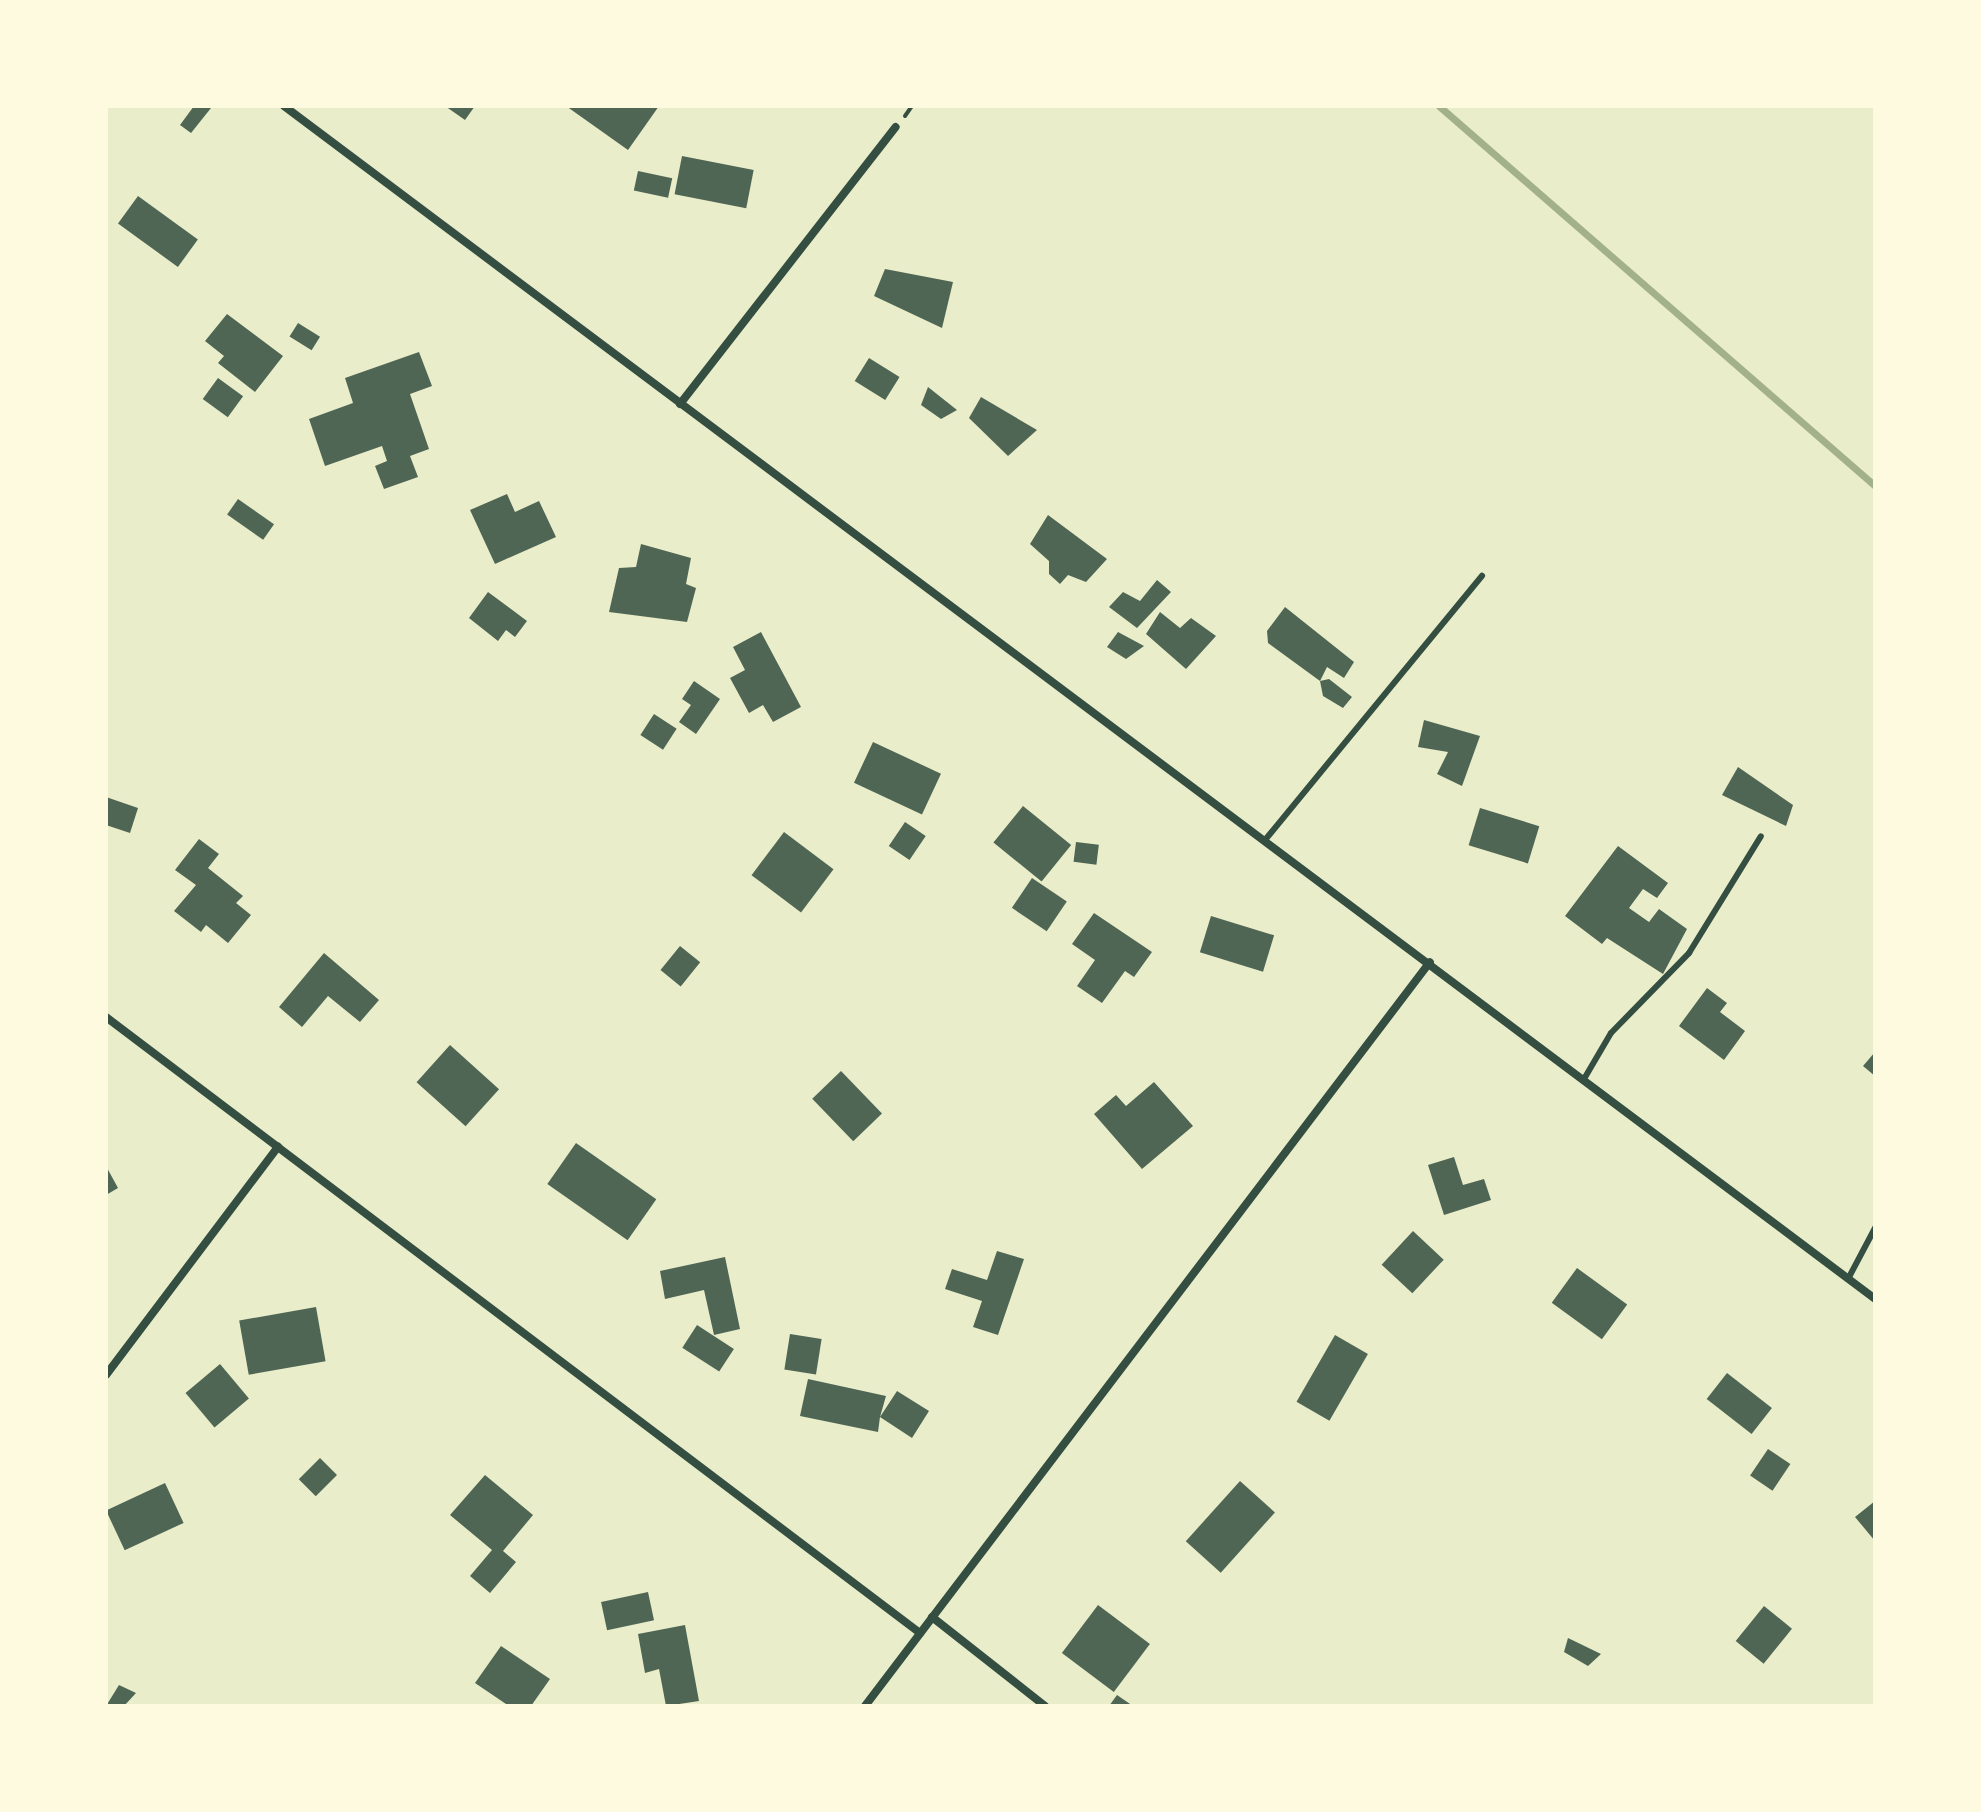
<!DOCTYPE html>
<html>
<head>
<meta charset="utf-8">
<style>
	body { margin:0 }
	#map { position:relative; width:1981px; height:1812px; overflow:hidden; background:#e9edc9; font-family:Helvetica,sans-serif }
	div>[style] { position:absolute }
	[style*='--x'] { left:calc(var(--x)*1px); top:calc(var(--y)*1px); width:calc(var(--w)*1px); rotate:calc(var(--a)*1deg) }
	.stream>* { height:7px; margin:-3.5px; padding:0 3.5px; transform-origin:3.5px; border-radius:3.5px; background:#a3b18a }
	.building>* { inset:0; background:#4f6655; transform-origin:0 0 }
	.path>* { height:4px; margin:-2px; padding:0 2px; transform-origin:2px; border-radius:2px; background:#344e41 }
	.service>* { height:6px; margin:-3px; padding:0 3px; transform-origin:3px; border-radius:3px; background:#344e41 }
	.minor>* { height:8px; margin:-4px; padding:0 4px; transform-origin:4px; border-radius:4px; background:#344e41 }
	span { translate:-50% -50%; white-space:nowrap; text-align:center; line-height:1.15; -webkit-text-stroke:7px #fefae0; paint-order:stroke }
	.frame { position:absolute; inset:0; border:108px solid #fefae0; pointer-events:none }
</style>
</head>
<body>
<div id="map">
	<div class="stream">
		<i style="--x:1439;--y:106;--w:578;--a:41.07"></i>
	</div>
	<div class="building">
		<i style="clip-path:polygon(194px 106px,211px 108px,191px 133px,180px 125px)"></i>
		<i style="clip-path:polygon(445px 106px,475px 106px,465px 120px)"></i>
		<i style="clip-path:polygon(566px 106px,659px 106px,628px 150px)"></i>
		<i style="left:682px;top:156px;width:73px;height:39px;rotate:11deg"></i>
		<i style="left:638px;top:171px;width:35px;height:20px;rotate:12deg"></i>
		<i style="left:138px;top:196px;width:74px;height:34px;rotate:36deg"></i>
		<i style="clip-path:polygon(885px 269px,953px 282px,942px 328px,874px 296px)"></i>
		<i style="clip-path:polygon(227px 314px,283px 356px,255px 392px,218px 363px,224px 356px,205px 341px)"></i>
		<i style="left:298px;top:323px;width:26px;height:16px;rotate:32deg"></i>
		<i style="clip-path:polygon(419px 352px,432px 386px,410px 394px,429px 449px,410px 456px,418px 477px,384px 489px,375px 466px,387px 461px,382px 446px,325px 466px,309px 419px,353px 403px,345px 378px)"></i>
		<i style="left:869px;top:358px;width:36px;height:27px;rotate:32deg"></i>
		<i style="left:218px;top:378px;width:31px;height:26px;rotate:36deg"></i>
		<i style="clip-path:polygon(928px 387px,957px 410px,941px 419px,921px 405px)"></i>
		<i style="clip-path:polygon(981px 397px,1037px 430px,1008px 456px,969px 418px)"></i>
		<i style="clip-path:polygon(507px 494px,515px 512px,539px 501px,556px 537px,495px 564px,470px 510px)"></i>
		<i style="left:238px;top:499px;width:44px;height:19px;rotate:35deg"></i>
		<i style="clip-path:polygon(1048px 515px,1107px 559px,1086px 582px,1068px 575px,1060px 584px,1049px 574px,1049px 561px,1030px 544px)"></i>
		<i style="clip-path:polygon(641px 544px,691px 558px,686px 584px,696px 588px,687px 622px,609px 612px,619px 568px,636px 567px)"></i>
		<i style="clip-path:polygon(1157px 580px,1171px 592px,1137px 628px,1109px 607px,1123px 592px,1140px 601px)"></i>
		<i style="clip-path:polygon(488px 592px,527px 621px,515px 637px,506px 630px,498px 641px,469px 618px)"></i>
		<i style="clip-path:polygon(1285px 607px,1354px 662px,1344px 678px,1327px 667px,1320px 681px,1329px 679px,1352px 697px,1343px 708px,1323px 696px,1320px 681px,1268px 643px,1267px 631px)"></i>
		<i style="clip-path:polygon(1160px 612px,1180px 628px,1191px 618px,1216px 636px,1186px 669px,1146px 634px)"></i>
		<i style="clip-path:polygon(761px 632px,801px 707px,773px 722px,763px 705px,749px 713px,730px 678px,745px 670px,733px 647px)"></i>
		<i style="clip-path:polygon(1118px 632px,1144px 646px,1126px 659px,1107px 647px)"></i>
		<i style="clip-path:polygon(694px 681px,720px 699px,696px 734px,679px 722px,691px 705px,682px 699px)"></i>
		<i style="left:654px;top:714px;width:27px;height:25px;rotate:33deg"></i>
		<i style="clip-path:polygon(1424px 720px,1480px 736px,1462px 786px,1437px 774px,1448px 752px,1418px 747px)"></i>
		<i style="left:873px;top:742px;width:75px;height:45px;rotate:25deg"></i>
		<i style="clip-path:polygon(1738px 767px,1793px 805px,1786px 826px,1722px 795px)"></i>
		<i style="clip-path:polygon(106px 797px,138px 808px,130px 833px,106px 825px)"></i>
		<i style="left:1023px;top:806px;width:62px;height:47px;rotate:39deg"></i>
		<i style="left:1480px;top:808px;width:62px;height:39px;rotate:17deg"></i>
		<i style="left:905px;top:822px;width:25px;height:29px;rotate:34deg"></i>
		<i style="left:784px;top:832px;width:62px;height:54px;rotate:37deg"></i>
		<i style="clip-path:polygon(199px 839px,219px 854px,208px 868px,243px 896px,236px 903px,251px 915px,228px 943px,206px 925px,201px 932px,174px 911px,196px 885px,175px 870px)"></i>
		<i style="left:1076px;top:842px;width:23px;height:20px;rotate:7deg"></i>
		<i style="clip-path:polygon(1618px 846px,1668px 883px,1657px 898px,1643px 889px,1629px 908px,1649px 922px,1659px 909px,1687px 929px,1663px 974px,1607px 938px,1602px 944px,1565px 916px)"></i>
		<i style="left:1032px;top:878px;width:42px;height:36px;rotate:34deg"></i>
		<i style="clip-path:polygon(1094px 913px,1152px 952px,1134px 977px,1125px 971px,1102px 1003px,1077px 986px,1095px 960px,1072px 944px)"></i>
		<i style="left:1211px;top:916px;width:66px;height:38px;rotate:17deg"></i>
		<i style="left:680px;top:946px;width:26px;height:31px;rotate:39deg"></i>
		<i style="clip-path:polygon(324px 953px,379px 1000px,360px 1022px,328px 996px,302px 1027px,279px 1007px)"></i>
		<i style="clip-path:polygon(1707px 988px,1727px 1003px,1720px 1012px,1745px 1031px,1724px 1060px,1679px 1026px)"></i>
		<i style="left:450px;top:1045px;width:66px;height:50px;rotate:42deg"></i>
		<i style="clip-path:polygon(1875px 1052px,1875px 1076px,1863px 1066px)"></i>
		<i style="left:841px;top:1071px;width:59px;height:40px;rotate:46deg"></i>
		<i style="clip-path:polygon(1154px 1082px,1193px 1126px,1142px 1169px,1094px 1114px,1116px 1095px,1126px 1106px)"></i>
		<i style="left:576px;top:1143px;width:98px;height:50px;rotate:35deg"></i>
		<i style="clip-path:polygon(1454px 1157px,1463px 1185px,1484px 1179px,1491px 1200px,1444px 1215px,1428px 1165px)"></i>
		<i style="clip-path:polygon(106px 1166px,118px 1188px,106px 1195px)"></i>
		<i style="left:1413px;top:1231px;width:42px;height:46px;rotate:43deg"></i>
		<i style="clip-path:polygon(997px 1251px,1024px 1259px,998px 1335px,973px 1327px,982px 1301px,945px 1289px,952px 1269px,987px 1280px)"></i>
		<i style="clip-path:polygon(725px 1257px,740px 1329px,714px 1335px,704px 1290px,665px 1299px,660px 1271px)"></i>
		<i style="left:1577px;top:1268px;width:62px;height:43px;rotate:36deg"></i>
		<i style="left:316px;top:1307px;width:55px;height:78px;rotate:80deg"></i>
		<i style="left:697px;top:1325px;width:44px;height:27px;rotate:33deg"></i>
		<i style="left:790px;top:1334px;width:32px;height:36px;rotate:9deg"></i>
		<i style="left:1335px;top:1335px;width:38px;height:77px;rotate:30deg"></i>
		<i style="left:220px;top:1364px;width:45px;height:45px;rotate:50deg"></i>
		<i style="left:1727px;top:1373px;width:57px;height:33px;rotate:38deg"></i>
		<i style="clip-path:polygon(808px 1379px,886px 1396px,880px 1417px,897px 1391px,929px 1411px,912px 1438px,880px 1417px,878px 1432px,800px 1416px)"></i>
		<i style="left:1768px;top:1449px;width:27px;height:32px;rotate:34deg"></i>
		<i style="left:320px;top:1458px;width:24px;height:30px;rotate:45deg"></i>
		<i style="clip-path:polygon(485px 1475px,533px 1515px,503px 1551px,516px 1562px,490px 1593px,470px 1576px,492px 1550px,450px 1515px)"></i>
		<i style="left:1240px;top:1481px;width:47px;height:81px;rotate:42deg"></i>
		<i style="left:165px;top:1483px;width:44px;height:65px;rotate:65deg"></i>
		<i style="clip-path:polygon(1875px 1501px,1875px 1541px,1855px 1517px)"></i>
		<i style="left:648px;top:1592px;width:29px;height:48px;rotate:78deg"></i>
		<i style="left:1098px;top:1605px;width:65px;height:60px;rotate:37deg"></i>
		<i style="left:1764px;top:1606px;width:36px;height:45px;rotate:39deg"></i>
		<i style="clip-path:polygon(685px 1625px,699px 1701px,666px 1706px,659px 1669px,645px 1673px,638px 1634px)"></i>
		<i style="clip-path:polygon(1568px 1638px,1601px 1654px,1588px 1666px,1564px 1652px)"></i>
		<i style="clip-path:polygon(501px 1646px,550px 1679px,531px 1706px,509px 1706px,475px 1683px)"></i>
		<i style="clip-path:polygon(119px 1685px,136px 1693px,124px 1706px,106px 1706px)"></i>
		<i style="clip-path:polygon(1117px 1695px,1133px 1706px,1109px 1706px)"></i>
	</div>
	<div class="path">
		<i style="--x:905;--y:116;--w:12;--a:-55"></i>
	</div>
	<div class="service">
		<i style="--x:1265;--y:840;--w:342;--a:-50.6"></i>
		<i style="--x:1584;--y:1079;--w:53;--a:-59.6"></i>
		<i style="--x:1611;--y:1033;--w:112;--a:-45.7"></i>
		<i style="--x:1689;--y:953;--w:137;--a:-58.4"></i>
		<i style="--x:1848;--y:1279;--w:58;--a:-62.1"></i>
	</div>
	<div class="minor">
		<i style="--x:284;--y:106;--w:1989;--a:36.86"></i>
		<i style="--x:680;--y:404;--w:351;--a:-52.1"></i>
		<i style="--x:106;--y:1017;--w:1021;--a:37.12"></i>
		<i style="--x:106;--y:1375;--w:286;--a:-53"></i>
		<i style="--x:932;--y:1617;--w:144;--a:38.2"></i>
		<i style="--x:865;--y:1706;--w:934;--a:-52.79"></i>
	</div>
	<div class="frame"></div>
</div>
</body>
</html>
